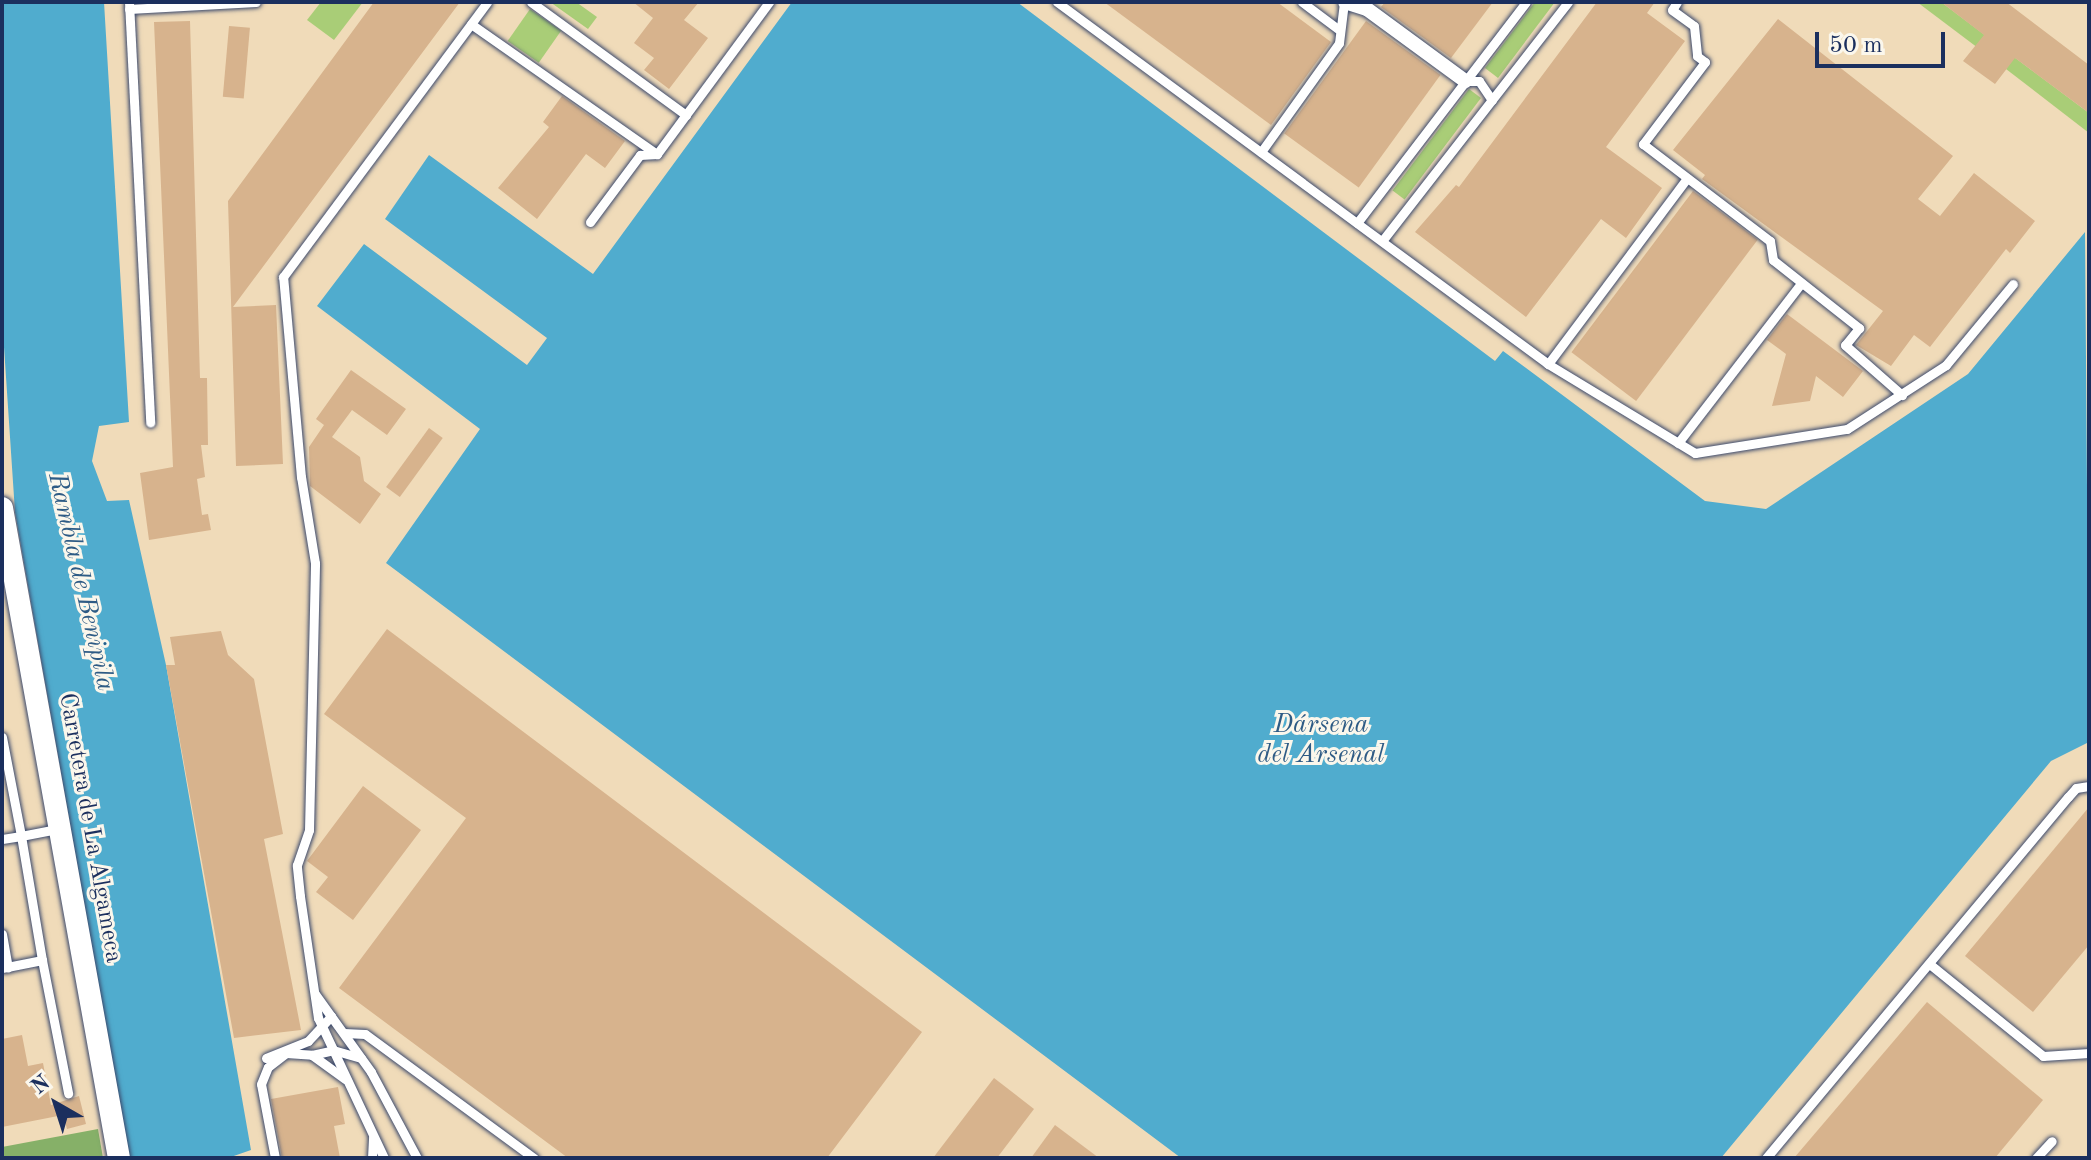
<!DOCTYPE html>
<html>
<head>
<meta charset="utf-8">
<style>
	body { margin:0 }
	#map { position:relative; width:2091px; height:1160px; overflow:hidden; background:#f0dbb9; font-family:"Old Standard TT",serif }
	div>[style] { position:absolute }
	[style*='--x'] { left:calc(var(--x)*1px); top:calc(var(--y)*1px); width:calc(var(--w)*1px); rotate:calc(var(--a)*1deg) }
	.green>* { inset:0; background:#a9cd77; transform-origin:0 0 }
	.forest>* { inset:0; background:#86b068 }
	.water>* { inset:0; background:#50acce }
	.building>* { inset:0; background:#d7b38d; transform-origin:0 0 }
	.roads { filter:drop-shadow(0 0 2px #3b496c) drop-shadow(0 0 2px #3b496c) }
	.service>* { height:9px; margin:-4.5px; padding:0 4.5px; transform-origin:4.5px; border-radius:4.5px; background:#fff }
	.pedestrian>* { height:14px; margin:-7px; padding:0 7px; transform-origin:7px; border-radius:7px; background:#fff }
	.tertiary>* { height:22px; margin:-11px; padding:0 11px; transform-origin:11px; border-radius:11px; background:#fff }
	span { translate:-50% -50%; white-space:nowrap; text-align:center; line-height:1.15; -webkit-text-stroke:6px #fbf7ec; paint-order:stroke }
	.street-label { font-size:24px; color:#1b2f5e }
	.water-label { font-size:26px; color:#2e5b85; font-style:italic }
	.frame { position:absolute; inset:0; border:4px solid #1b2f5e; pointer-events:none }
	.north { position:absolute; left:16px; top:1064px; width:80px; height:80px; -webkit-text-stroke:6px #fbf7ec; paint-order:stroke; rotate:321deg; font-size:22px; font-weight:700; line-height:32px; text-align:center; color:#1b2f5e }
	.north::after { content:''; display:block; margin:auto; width:28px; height:36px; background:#1b2f5e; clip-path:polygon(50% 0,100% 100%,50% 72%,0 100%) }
	.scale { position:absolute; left:1815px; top:32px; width:130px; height:36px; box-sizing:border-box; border:4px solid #1b2f5e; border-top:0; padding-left:10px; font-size:24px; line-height:28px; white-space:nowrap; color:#1b2f5e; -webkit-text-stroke:6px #fbf7ec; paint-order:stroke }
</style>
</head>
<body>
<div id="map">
	<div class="green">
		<i style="clip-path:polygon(321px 2px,363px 2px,334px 40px,307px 20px)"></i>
		<i style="clip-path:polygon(550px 2px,576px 2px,597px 17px,588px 29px)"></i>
		<i style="clip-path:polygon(1535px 2px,1555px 2px,1498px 78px,1485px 68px)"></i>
		<i style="clip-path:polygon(1917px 2px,1941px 2px,1990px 39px,1982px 51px)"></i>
		<i style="left:530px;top:9px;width:38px;height:39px;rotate:35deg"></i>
		<i style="clip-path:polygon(2010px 54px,2089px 113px,2089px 133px,2006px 69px)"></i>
		<i style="left:1469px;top:89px;width:15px;height:127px;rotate:37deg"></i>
	</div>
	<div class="forest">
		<i style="clip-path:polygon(98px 1129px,103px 1158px,2px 1158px,2px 1147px)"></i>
	</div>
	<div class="water">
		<i style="clip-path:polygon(2px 2px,104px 2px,129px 422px,99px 426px,92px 461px,107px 501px,129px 500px,166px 665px,251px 1150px,228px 1158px,129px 1158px,15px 512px,2px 317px)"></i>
		<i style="clip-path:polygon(792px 2px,1017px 2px,1495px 361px,1503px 351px,1705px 501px,1766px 509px,1968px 374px,2085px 232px,2089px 742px,2051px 761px,1721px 1158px,1181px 1158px,386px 563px,480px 429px,317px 306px,364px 244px,527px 365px,547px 338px,385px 219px,429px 155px,593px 274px)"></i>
	</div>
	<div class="building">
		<i style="clip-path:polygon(374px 2px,460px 2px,233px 307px,276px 305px,283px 464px,236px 466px,228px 201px)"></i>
		<i style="clip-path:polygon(633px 2px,699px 2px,684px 20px,708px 38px,669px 89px,644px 70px,654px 58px,634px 43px,653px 18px)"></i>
		<i style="clip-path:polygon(1104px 2px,1277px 2px,1331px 42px,1271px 125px)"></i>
		<i style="clip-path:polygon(1385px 2px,1493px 2px,1451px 58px,1381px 7px)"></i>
		<i style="clip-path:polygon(1597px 2px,1655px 2px,1647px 13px,1685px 41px,1606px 147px,1662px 188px,1626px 238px,1601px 219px,1526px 317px,1415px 232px,1456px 185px,1459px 187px)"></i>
		<i style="clip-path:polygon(1941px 2px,2006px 2px,2089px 65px,2089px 113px,2015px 58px,1995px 84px,1963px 61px,1984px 35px)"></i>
		<i style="clip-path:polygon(1778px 19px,1953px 156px,1918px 199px,1940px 216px,1974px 173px,2035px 221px,2010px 253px,2006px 249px,1930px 347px,1914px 335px,1891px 366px,1856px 345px,1883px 311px,1702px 179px,1705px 175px,1673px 150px)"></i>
		<i style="clip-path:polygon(190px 21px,200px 378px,207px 378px,208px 445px,201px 445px,205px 477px,197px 479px,202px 515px,208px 514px,211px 530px,149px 540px,140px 473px,173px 467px,154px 22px)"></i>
		<i style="left:1366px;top:21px;width:92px;height:139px;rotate:36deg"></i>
		<i style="left:229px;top:26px;width:21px;height:71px;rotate:5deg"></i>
		<i style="clip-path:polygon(562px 96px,625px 141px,605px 168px,586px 154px,537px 219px,498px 188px,549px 127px,543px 122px)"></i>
		<i style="left:1693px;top:191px;width:81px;height:202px;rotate:37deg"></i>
		<i style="clip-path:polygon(1787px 314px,1863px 371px,1843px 397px,1816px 376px,1810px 401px,1772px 406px,1786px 354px,1767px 340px)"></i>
		<i style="clip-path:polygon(351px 370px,406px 409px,387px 435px,352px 410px,332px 437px,360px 457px,364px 481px,381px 494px,360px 524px,310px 486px,309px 447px,324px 425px,316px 419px)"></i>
		<i style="left:429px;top:428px;width:17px;height:73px;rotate:36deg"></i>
		<i style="clip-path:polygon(387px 629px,922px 1032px,827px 1158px,568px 1158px,339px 988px,466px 818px,324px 714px)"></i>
		<i style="clip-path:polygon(221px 631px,228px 655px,254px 679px,283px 834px,264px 839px,301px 1030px,234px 1038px,166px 665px,175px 665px,170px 637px)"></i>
		<i style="clip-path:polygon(363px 786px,421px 830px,353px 920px,316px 892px,328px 877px,307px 861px)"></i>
		<i style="clip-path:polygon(2089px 807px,2089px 945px,2033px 1012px,1965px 956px)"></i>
		<i style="clip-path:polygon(1927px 1002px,2043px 1100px,1995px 1158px,1794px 1158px)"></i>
		<i style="clip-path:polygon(22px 1035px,28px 1066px,43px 1063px,51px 1105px,79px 1096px,86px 1124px,67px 1129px,63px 1115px,2px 1127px,2px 1039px)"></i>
		<i style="clip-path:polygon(994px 1078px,1034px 1109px,997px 1158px,933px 1158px)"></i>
		<i style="clip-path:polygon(338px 1087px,345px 1124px,334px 1126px,340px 1158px,282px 1158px,271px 1099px)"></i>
		<i style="clip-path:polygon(1055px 1125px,1099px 1158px,1031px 1158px)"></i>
	</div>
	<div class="roads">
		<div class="service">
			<i style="--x:129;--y:2;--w:421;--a:87.1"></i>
			<i style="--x:531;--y:2;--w:192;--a:36.1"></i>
			<i style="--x:1057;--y:2;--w:610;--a:36.4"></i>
			<i style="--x:1548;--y:364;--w:172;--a:31.2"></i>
			<i style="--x:1695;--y:453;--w:154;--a:-9"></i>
			<i style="--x:1847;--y:429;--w:118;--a:-32.9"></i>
			<i style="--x:1946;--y:365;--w:105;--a:-50.4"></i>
			<i style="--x:1302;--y:2;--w:45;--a:36.9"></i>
			<i style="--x:1677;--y:2;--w:9;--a:122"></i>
			<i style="--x:1672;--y:10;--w:27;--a:36"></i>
			<i style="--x:1694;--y:26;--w:30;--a:84"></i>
			<i style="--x:1697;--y:56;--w:10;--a:37"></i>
			<i style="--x:1705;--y:62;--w:103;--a:127.1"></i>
			<i style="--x:1643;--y:144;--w:160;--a:37.4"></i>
			<i style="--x:1770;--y:241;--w:19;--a:81"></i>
			<i style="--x:1773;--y:260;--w:110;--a:38.3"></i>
			<i style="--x:1859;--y:328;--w:22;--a:129"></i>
			<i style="--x:1845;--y:345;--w:76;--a:41.3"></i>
			<i style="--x:129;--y:9;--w:127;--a:-3.2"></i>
			<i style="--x:471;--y:24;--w:227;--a:35"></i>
			<i style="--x:1465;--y:81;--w:14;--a:0"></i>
			<i style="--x:1479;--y:81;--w:23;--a:56"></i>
			<i style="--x:1261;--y:152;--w:134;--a:-54.4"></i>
			<i style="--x:1339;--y:43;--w:41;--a:-83"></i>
			<i style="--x:590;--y:222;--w:84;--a:-53.3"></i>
			<i style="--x:640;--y:155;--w:17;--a:-3"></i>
			<i style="--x:657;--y:154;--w:189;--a:-53.6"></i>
			<i style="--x:1357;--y:223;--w:278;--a:-52.6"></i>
			<i style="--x:1382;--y:241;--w:303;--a:-52.1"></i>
			<i style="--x:1548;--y:364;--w:232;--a:-53.2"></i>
			<i style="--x:1678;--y:443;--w:202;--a:-52.4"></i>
			<i style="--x:2;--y:737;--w:101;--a:79.1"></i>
			<i style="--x:21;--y:836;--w:19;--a:171"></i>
			<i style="--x:2;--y:934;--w:34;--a:80"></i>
			<i style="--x:42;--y:960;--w:136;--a:78.9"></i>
			<i style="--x:1932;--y:966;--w:143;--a:39"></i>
			<i style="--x:2043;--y:1056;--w:46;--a:-3.7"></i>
			<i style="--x:2;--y:968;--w:41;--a:-11.3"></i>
			<i style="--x:42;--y:960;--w:126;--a:-99.6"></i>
			<i style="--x:21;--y:836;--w:38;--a:-11"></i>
			<i style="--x:315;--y:994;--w:96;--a:54.3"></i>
			<i style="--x:371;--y:1072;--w:98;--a:61.9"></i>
			<i style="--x:344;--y:1033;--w:21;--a:3"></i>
			<i style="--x:365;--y:1034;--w:210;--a:36.3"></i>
			<i style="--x:312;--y:1055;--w:22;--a:-13"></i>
			<i style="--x:333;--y:1050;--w:29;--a:16"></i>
			<i style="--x:266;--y:1058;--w:45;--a:-22"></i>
			<i style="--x:308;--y:1041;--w:34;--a:-47"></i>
			<i style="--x:275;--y:1158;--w:75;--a:-100.7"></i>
			<i style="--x:261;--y:1084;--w:18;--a:-68"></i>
			<i style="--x:268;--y:1067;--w:23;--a:-38"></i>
			<i style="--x:286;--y:1053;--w:26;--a:4"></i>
			<i style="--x:312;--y:1055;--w:41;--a:36"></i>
			<i style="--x:372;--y:1158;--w:21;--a:-87"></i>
			<i style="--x:384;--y:1158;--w:155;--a:-115.2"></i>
			<i style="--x:318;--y:1018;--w:123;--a:-98.4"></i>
			<i style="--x:300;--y:896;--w:31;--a:-96"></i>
			<i style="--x:297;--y:865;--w:37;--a:-71"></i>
			<i style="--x:309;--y:830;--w:267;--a:-88.7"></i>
			<i style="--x:315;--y:563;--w:87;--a:-99.2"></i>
			<i style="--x:301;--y:477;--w:201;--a:-95.1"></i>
			<i style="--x:283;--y:277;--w:342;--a:-53.4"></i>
			<i style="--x:1766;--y:1158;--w:471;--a:-50.1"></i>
			<i style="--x:2068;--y:797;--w:12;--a:-48"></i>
			<i style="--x:2076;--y:788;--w:13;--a:-9"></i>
			<i style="--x:2036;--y:1158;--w:23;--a:-47"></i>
		</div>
		<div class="pedestrian">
			<i style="--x:1345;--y:2;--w:23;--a:18"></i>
			<i style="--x:1367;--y:9;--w:122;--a:36.3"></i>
		</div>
		<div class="tertiary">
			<i style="--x:2;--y:508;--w:660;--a:79.8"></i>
		</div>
	</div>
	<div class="street-label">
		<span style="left:89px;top:828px;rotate:80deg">Carretera de La Algameca</span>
	</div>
	<div class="water-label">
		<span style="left:80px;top:582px;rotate:77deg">Rambla de Benipila</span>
		<span style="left:1321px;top:741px">Dársena<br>del Arsenal</span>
	</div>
	<div class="frame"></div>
	<div class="north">N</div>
	<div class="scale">50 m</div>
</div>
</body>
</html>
